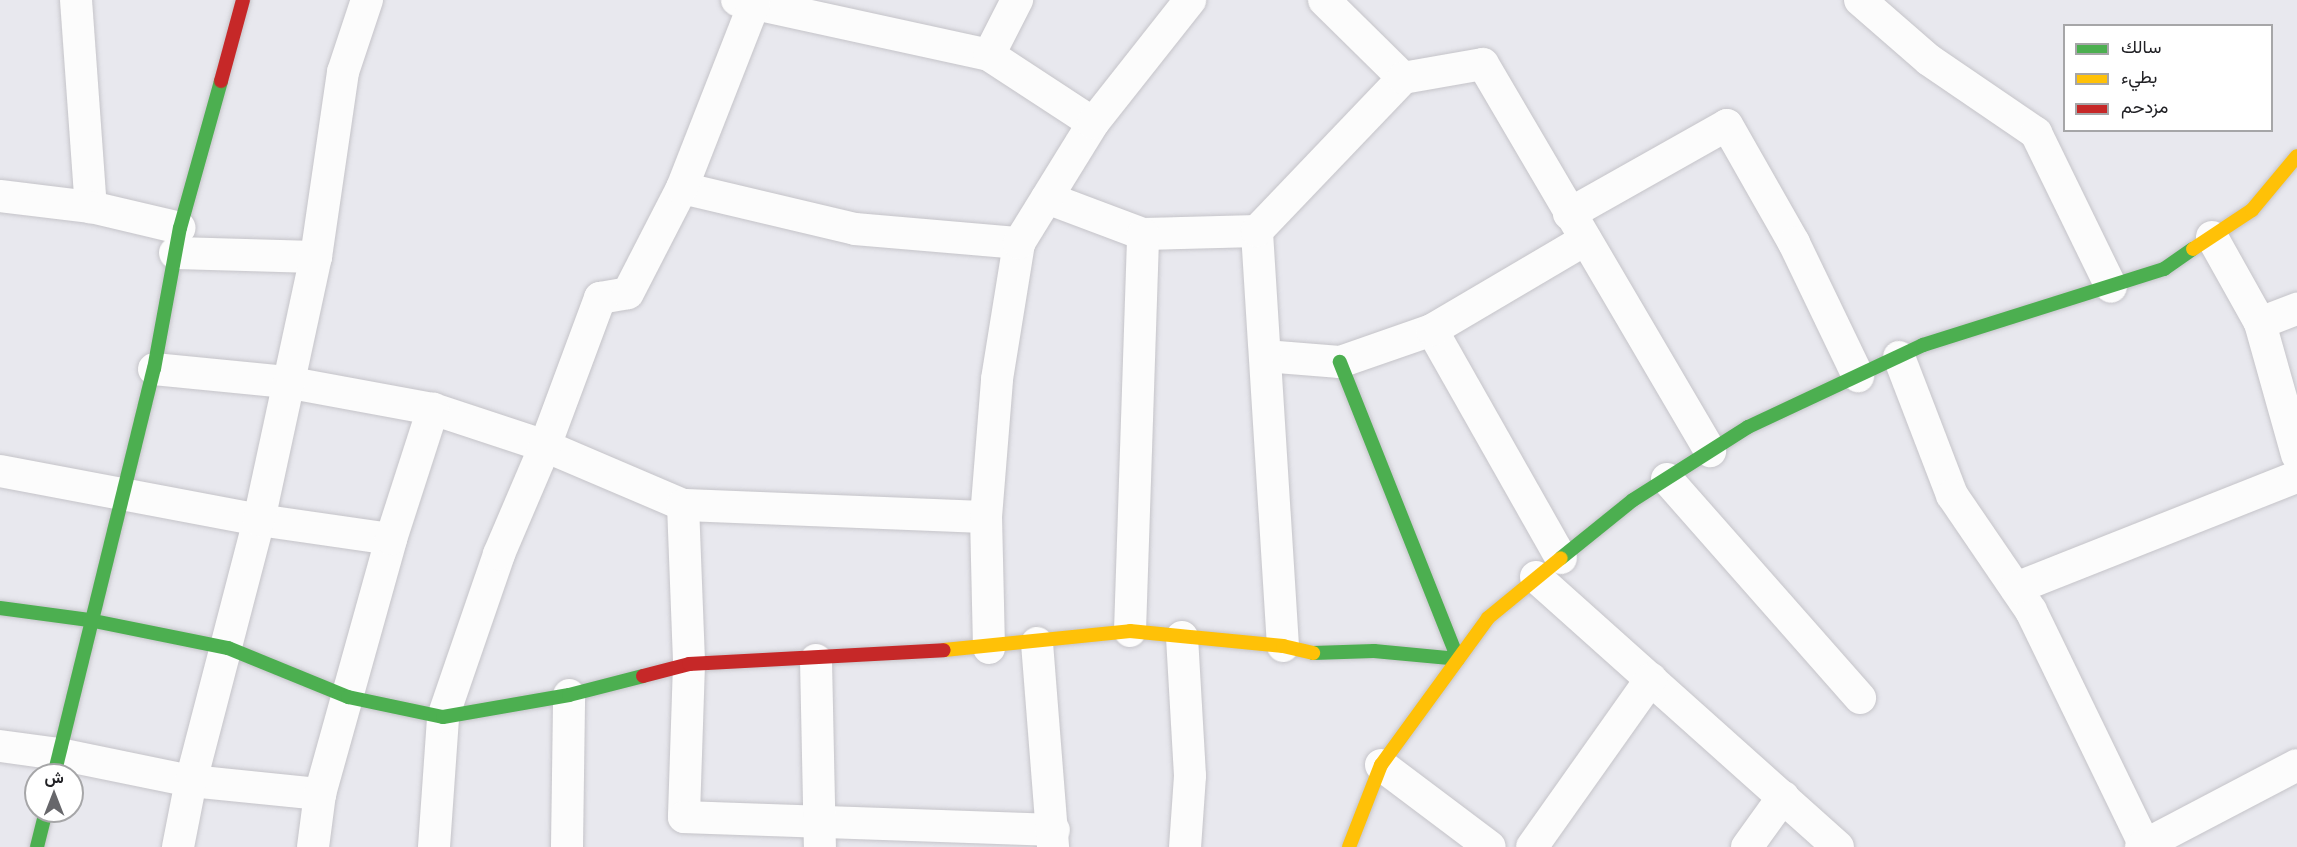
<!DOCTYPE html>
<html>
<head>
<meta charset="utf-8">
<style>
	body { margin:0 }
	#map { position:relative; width:2297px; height:847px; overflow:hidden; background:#e8e8ee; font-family:"Exo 2",Vazirmatn,sans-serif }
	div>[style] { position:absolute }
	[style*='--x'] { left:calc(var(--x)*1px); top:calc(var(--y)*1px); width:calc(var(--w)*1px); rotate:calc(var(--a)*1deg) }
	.roads { filter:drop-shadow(0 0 2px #c5c4c9) drop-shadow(0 0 2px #c5c4c9) }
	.street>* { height:32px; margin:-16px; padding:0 16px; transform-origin:16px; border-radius:16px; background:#fcfcfc }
	.fast>* { height:14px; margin:-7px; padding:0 7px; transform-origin:7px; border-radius:7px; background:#4caf50 }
	.slow>* { height:14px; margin:-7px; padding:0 7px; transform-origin:7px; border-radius:7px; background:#ffc107 }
	.jam>* { height:14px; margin:-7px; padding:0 7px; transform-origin:7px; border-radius:7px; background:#c62828 }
	span { translate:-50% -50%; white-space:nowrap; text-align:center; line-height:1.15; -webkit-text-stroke:6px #fff; paint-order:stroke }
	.legend { position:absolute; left:2063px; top:24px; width:210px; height:108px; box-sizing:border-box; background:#fff; border:2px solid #a6a6a8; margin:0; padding:8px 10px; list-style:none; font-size:18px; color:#212125 }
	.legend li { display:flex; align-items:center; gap:12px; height:30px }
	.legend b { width:30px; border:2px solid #a6a6a8 }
	.north { position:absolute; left:24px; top:763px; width:60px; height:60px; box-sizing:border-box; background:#fff; border:2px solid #a6a6a8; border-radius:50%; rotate:0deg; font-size:16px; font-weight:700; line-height:24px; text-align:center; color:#212125 }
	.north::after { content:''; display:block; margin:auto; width:21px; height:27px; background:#67676b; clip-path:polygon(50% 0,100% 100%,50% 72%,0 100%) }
</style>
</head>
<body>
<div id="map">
	<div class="roads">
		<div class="street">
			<i style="--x:76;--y:0;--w:208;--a:85.9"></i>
			<i style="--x:737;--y:0;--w:258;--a:12.3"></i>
			<i style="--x:989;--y:55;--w:124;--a:33.2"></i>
			<i style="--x:1324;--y:0;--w:111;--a:44.6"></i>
			<i style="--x:1860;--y:0;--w:91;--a:41"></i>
			<i style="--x:1929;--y:60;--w:130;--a:34.3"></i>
			<i style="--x:2036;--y:133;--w:171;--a:64"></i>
			<i style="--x:989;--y:55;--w:62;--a:-63"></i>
			<i style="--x:682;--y:188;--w:178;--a:13.3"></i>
			<i style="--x:855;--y:229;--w:165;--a:4.9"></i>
			<i style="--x:0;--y:196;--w:92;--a:6.9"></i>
			<i style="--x:91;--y:207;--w:91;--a:13.3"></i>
			<i style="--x:1047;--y:198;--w:103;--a:20.6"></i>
			<i style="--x:1143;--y:234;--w:114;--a:-1.5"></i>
			<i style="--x:1569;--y:214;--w:181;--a:-29.4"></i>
			<i style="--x:1727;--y:125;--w:136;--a:60.4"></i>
			<i style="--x:1794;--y:243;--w:148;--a:64.3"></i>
			<i style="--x:2212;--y:237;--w:98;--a:60.8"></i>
			<i style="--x:2260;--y:323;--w:137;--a:74.3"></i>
			<i style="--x:175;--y:253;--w:141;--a:1.6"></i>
			<i style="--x:2260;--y:323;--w:40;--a:-21"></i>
			<i style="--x:1432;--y:330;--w:262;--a:60.5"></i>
			<i style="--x:1265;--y:356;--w:75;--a:4.6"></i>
			<i style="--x:1340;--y:362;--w:97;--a:-19.2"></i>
			<i style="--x:1432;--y:330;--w:178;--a:-30.5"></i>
			<i style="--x:1899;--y:357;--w:148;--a:69"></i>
			<i style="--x:1952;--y:495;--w:140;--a:55.7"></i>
			<i style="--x:2031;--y:611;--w:259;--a:64.1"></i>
			<i style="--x:154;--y:369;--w:133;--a:5.6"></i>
			<i style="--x:286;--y:382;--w:149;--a:10.4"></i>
			<i style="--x:433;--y:409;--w:118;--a:18.3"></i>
			<i style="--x:545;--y:446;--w:150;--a:23.1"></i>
			<i style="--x:683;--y:505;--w:303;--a:2.3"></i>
			<i style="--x:0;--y:471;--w:264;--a:10.7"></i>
			<i style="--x:259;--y:520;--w:133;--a:8.2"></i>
			<i style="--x:1667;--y:479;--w:292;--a:48.6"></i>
			<i style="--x:683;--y:505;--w:159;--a:87.8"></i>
			<i style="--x:689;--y:664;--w:153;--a:91.9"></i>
			<i style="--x:684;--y:817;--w:370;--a:2"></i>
			<i style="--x:1536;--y:577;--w:405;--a:41.8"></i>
			<i style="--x:2016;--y:588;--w:302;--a:-21.6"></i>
			<i style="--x:1130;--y:631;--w:397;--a:-88.1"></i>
			<i style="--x:1182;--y:637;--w:139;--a:86.7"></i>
			<i style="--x:1190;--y:776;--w:71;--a:94"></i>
			<i style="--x:1037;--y:643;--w:205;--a:85.5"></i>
			<i style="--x:1283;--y:646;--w:416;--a:-93.6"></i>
			<i style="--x:1257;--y:231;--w:211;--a:-46.3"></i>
			<i style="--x:1403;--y:78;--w:81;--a:-9.9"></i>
			<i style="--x:1483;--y:64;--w:449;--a:59.6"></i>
			<i style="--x:989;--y:648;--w:131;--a:-91.3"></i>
			<i style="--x:986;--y:517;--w:138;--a:-85.4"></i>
			<i style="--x:997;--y:379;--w:138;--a:-80.8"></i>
			<i style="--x:1019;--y:243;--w:141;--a:-58.3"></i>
			<i style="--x:1093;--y:123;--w:157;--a:-51.7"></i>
			<i style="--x:816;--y:660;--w:187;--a:88.8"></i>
			<i style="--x:0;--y:746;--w:60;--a:7.7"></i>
			<i style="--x:59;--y:754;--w:135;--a:11.6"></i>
			<i style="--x:191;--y:781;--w:130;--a:5.8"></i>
			<i style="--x:1381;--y:765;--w:136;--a:37"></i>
			<i style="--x:178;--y:847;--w:67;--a:-78.9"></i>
			<i style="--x:191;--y:781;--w:270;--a:-75.4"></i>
			<i style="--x:259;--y:520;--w:269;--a:-77.8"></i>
			<i style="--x:316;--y:257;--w:187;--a:-81.7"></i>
			<i style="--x:343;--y:72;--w:76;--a:-71.6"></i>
			<i style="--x:313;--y:847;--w:53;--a:-82.5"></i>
			<i style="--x:320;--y:794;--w:265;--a:-74.4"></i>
			<i style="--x:391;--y:539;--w:137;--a:-72.1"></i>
			<i style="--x:434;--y:847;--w:130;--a:-86"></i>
			<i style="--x:443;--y:717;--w:172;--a:-71"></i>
			<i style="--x:499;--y:554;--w:117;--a:-66.9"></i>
			<i style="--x:545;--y:446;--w:158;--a:-69.6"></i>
			<i style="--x:600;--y:298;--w:28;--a:-10"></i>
			<i style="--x:628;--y:293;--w:118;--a:-62.8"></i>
			<i style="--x:682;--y:188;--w:198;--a:-68.6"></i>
			<i style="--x:567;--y:847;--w:152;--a:-89.2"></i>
			<i style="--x:1532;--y:847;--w:206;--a:-54.7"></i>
			<i style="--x:1747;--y:847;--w:62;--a:-54.2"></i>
			<i style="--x:2141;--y:847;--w:176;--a:-27.7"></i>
		</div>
		<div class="fast">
			<i style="--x:1561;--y:558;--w:92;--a:-38.9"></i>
			<i style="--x:1633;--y:500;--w:136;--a:-32.4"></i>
			<i style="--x:1748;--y:427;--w:193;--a:-25.1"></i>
			<i style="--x:1923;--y:345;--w:253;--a:-17.5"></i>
			<i style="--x:2164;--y:269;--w:35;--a:-35"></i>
			<i style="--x:0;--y:608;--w:90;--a:7.7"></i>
			<i style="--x:89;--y:620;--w:142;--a:11.4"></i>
			<i style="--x:228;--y:648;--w:130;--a:22.2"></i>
			<i style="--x:348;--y:697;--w:97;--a:11.9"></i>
			<i style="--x:443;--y:717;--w:128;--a:-9.9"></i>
			<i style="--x:569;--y:695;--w:76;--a:-14.4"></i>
			<i style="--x:1313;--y:653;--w:61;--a:-1.9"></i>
			<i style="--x:1374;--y:651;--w:84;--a:5.4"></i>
			<i style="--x:1458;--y:659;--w:320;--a:-111.7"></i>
			<i style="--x:54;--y:775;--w:418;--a:-76.2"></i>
			<i style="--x:154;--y:369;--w:143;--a:-79.6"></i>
			<i style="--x:180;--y:228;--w:153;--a:-74.4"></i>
			<i style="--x:37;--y:847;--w:37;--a:-76"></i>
		</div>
		<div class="slow">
			<i style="--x:2193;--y:249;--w:71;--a:-33.5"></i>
			<i style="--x:2252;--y:210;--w:70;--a:-50.2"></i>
			<i style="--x:944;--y:650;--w:187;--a:-5.8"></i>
			<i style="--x:1130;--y:631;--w:154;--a:5.6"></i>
			<i style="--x:1283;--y:646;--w:31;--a:13"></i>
			<i style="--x:1349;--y:847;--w:88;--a:-68.7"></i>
			<i style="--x:1381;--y:765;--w:182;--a:-53.9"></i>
			<i style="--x:1488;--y:618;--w:94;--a:-39.4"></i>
		</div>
		<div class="jam">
			<i style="--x:221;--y:81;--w:84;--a:-74.8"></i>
			<i style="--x:643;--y:676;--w:48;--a:-14.6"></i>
			<i style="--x:689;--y:664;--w:255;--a:-3.1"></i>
		</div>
	</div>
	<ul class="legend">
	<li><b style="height:8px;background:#4caf50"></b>سالك</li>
	<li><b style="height:8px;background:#ffc107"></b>بطيء</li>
	<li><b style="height:8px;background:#c62828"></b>مزدحم</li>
	</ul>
	<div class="north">ش</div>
</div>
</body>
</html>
